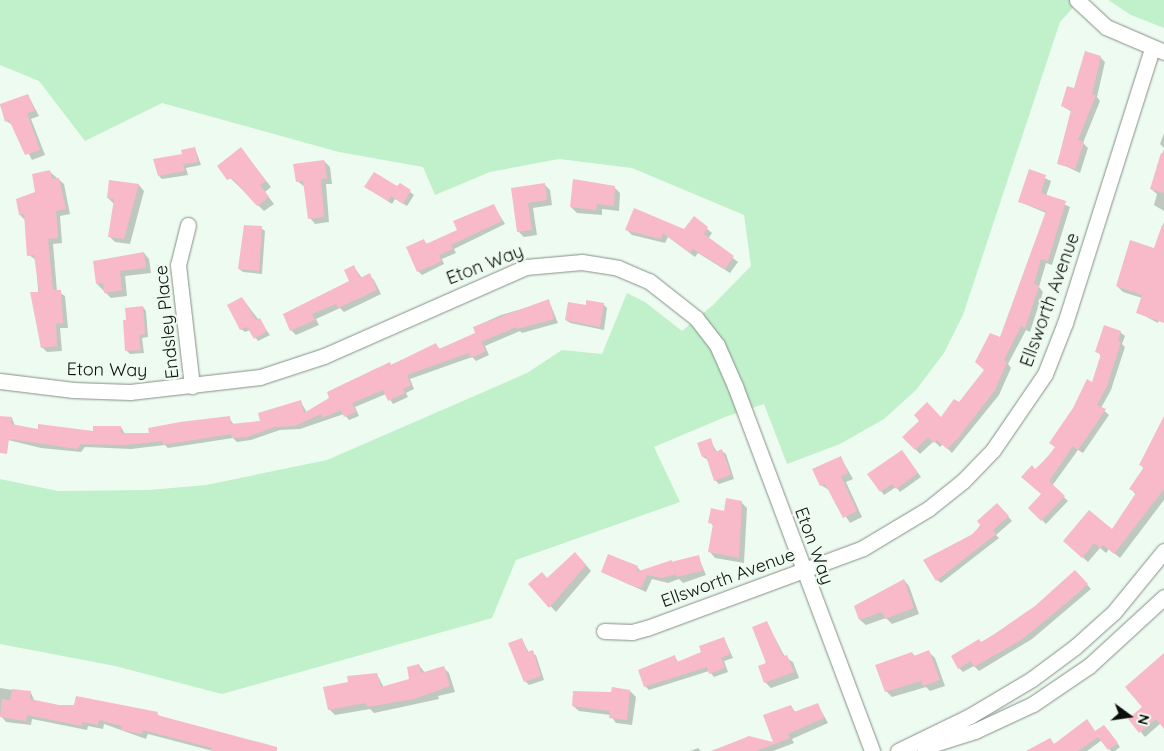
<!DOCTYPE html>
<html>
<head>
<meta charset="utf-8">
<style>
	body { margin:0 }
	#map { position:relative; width:1164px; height:751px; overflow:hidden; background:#eefbf0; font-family:Quicksand,sans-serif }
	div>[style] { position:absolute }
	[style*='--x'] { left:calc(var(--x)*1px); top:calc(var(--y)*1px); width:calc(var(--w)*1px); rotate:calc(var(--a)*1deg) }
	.green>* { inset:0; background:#c1f1ca }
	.shadow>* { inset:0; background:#0003 }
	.building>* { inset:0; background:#f8bac8; transform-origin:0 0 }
	.roads { filter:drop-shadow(0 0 1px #848f86) drop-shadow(0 0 1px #848f86) }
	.minor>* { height:15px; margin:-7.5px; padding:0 7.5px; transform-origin:7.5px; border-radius:7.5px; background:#fff }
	span { translate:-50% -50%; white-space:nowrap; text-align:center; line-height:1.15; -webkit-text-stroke:4.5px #eefbf0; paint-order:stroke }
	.street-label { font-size:18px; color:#0b0f0c }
	.north { position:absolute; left:1104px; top:691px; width:50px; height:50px; -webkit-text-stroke:4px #eefbf0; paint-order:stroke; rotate:104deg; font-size:14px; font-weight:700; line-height:20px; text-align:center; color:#0b0f0c }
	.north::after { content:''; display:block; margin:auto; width:18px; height:22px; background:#0b0f0c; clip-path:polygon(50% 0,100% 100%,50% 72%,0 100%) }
</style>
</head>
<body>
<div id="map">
	<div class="green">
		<i style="clip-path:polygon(0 0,1080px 0,1060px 22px,963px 315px,944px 353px,916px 390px,884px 419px,840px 444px,787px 464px,764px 404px,725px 417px,654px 447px,680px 502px,516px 560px,492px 618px,222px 694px,115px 666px,0 644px,0 479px,58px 491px,149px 490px,206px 485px,327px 460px,527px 373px,562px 350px,602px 354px,627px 293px,645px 302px,682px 331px,713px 305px,751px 266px,744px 215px,632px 168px,559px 159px,490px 172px,435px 195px,423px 167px,339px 152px,162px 103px,85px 141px,39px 81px,0 65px)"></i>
		<i style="clip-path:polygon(1108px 0,1164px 0,1164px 28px,1131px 15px)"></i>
	</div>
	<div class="shadow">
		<i style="clip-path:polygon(1100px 57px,1105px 62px,1097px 97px,1100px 101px,1083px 143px,1088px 148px,1080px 173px,1059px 163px,1072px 112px,1062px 106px)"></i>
		<i style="clip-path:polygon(28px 95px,39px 116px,31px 119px,45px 155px,32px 160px,14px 126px,6px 121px,0 105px)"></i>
		<i style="clip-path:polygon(1164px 133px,1164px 148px,1160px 144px)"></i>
		<i style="clip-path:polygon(195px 148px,201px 165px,186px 168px,188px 175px,162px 179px,159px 176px)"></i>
		<i style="clip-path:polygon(241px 149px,271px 187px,265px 192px,274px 204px,264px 211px,218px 166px)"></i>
		<i style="clip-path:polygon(1164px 149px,1164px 211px,1154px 205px,1157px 194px,1151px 189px)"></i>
		<i style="clip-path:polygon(324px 161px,330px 167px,332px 184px,326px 184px,329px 222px,315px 224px,310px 218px,305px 187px,297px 181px)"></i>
		<i style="clip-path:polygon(1030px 171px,1051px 181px,1046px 196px,1070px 207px,1052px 265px,1046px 263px,1039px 287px,1043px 292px,1030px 332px,1026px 330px,1008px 364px,1011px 368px,999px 395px,952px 453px,943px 444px,940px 447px,934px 441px,920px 454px,904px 437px,941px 419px,960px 404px,985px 370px,1000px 339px,1046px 213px,1020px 202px)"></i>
		<i style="clip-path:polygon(50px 172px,64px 184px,70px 214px,60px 216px,62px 243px,53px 244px,57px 291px,65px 296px,68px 328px,60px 328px,62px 351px,47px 352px,42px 347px,36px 260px,29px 255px,25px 220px,20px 215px)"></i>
		<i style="clip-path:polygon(110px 181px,139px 185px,144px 191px,130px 244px,115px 242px,110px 237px,114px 204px,108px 198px)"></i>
		<i style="clip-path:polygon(400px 184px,414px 195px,407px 206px,395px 199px,392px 204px,366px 187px,398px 188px)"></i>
		<i style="clip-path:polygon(544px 184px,550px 190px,552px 205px,533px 208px,537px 235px,524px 237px,518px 231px,512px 189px)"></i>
		<i style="clip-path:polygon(614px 187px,620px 193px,619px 211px,602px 209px,602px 215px,577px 213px,571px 207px)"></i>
		<i style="clip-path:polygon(494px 206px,505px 224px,454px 249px,456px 253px,442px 259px,444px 264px,422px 275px,418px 271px,423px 240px,427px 244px,459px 231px)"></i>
		<i style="clip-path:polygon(694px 218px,712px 233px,708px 239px,738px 262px,730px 273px,698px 253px,695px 257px,668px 237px,665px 243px,632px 235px,627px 230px,685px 230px)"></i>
		<i style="clip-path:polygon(1164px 222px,1164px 304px,1158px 323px,1137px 312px,1142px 298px,1123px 292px,1117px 286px,1155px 249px)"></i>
		<i style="clip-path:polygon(261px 228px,265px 231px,262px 274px,243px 272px,239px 269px)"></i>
		<i style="clip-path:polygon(144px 253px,149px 259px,151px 273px,125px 276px,127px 296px,111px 298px,97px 284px)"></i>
		<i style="clip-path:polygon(354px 267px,362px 278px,369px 275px,374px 280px,381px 294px,344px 312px,340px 308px,316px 319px,319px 325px,296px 335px,291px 330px,350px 281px)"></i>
		<i style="clip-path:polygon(242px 298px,270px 335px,258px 341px,250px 330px,245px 332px,241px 329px)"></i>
		<i style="clip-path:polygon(549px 301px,558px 323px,522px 333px,520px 331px,485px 346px,489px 355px,476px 361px,472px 357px,410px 379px,414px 389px,406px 393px,408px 397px,393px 404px,386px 394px,355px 407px,359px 416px,349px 420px,344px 414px,300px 429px,280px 430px,251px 440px,237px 442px,233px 438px,168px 448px,165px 445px,131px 449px,85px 447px,81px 452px,41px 448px,0 438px,0 417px,12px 418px,15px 426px,39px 430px,95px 432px,121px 427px,125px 434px,150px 435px,229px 418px,234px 425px,262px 422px,301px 402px,307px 413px,331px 399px,328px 393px,436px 345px,440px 349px,477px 333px,474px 327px,501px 315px)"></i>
		<i style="clip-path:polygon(603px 304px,607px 308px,604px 330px,570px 323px,566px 320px)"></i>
		<i style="clip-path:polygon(143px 307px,146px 311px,148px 337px,142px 338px,144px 353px,130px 354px,127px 351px,128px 321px)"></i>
		<i style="clip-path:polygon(1120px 332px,1125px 336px,1122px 344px,1125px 347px,1111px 390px,1101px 408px,1109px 415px,1083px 453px,1078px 450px,1052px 486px,1068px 501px,1046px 524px,1030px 508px,1042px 495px,1035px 471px,1056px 447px,1093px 384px,1101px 356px,1097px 351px)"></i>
		<i style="clip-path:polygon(1164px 432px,1164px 500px,1120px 558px,1109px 549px,1106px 553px,1100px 548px,1088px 562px,1070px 546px,1112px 530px,1136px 495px,1131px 489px,1144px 469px,1141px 465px)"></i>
		<i style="clip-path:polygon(710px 440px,717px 452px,722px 451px,726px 454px,734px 479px,719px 484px,715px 480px,708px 460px,703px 457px)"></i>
		<i style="clip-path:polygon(905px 455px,921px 477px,900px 492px,896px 487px,884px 495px,869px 474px)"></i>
		<i style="clip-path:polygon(841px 458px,853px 479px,846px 482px,862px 517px,850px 523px,829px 490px,821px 485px)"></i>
		<i style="clip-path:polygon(741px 502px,747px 508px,744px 563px,715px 558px,710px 552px,714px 527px,710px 522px)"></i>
		<i style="clip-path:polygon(997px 504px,1012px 521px,996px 535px,999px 538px,941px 583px,937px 580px)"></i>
		<i style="clip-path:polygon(698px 556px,706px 575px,683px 583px,679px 579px,668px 583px,652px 579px,646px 592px,602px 572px,637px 567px,641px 571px)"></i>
		<i style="clip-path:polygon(581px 559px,591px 571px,556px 612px,530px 584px,547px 579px)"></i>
		<i style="clip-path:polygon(1075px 571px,1091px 589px,1032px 639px,979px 671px,974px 666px,963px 672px,959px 668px,982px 643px,1035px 607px)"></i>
		<i style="clip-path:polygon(904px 580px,909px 586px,919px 614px,892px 624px,886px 618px,866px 625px,860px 620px)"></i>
		<i style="clip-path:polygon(767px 623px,785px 657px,793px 662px,799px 678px,771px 688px,765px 682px)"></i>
		<i style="clip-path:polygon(724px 638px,733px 658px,724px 661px,728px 672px,714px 677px,709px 671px,649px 690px,645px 686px,674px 656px,679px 663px,703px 653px)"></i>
		<i style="clip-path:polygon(522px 639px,529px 653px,536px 655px,544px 680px,529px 685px,525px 681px)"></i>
		<i style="clip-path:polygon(929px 652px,935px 658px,945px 686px,930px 691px,926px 687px,892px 697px,886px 691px,912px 653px,916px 657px)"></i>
		<i style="clip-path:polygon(1164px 654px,1164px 727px,1161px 723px,1145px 737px,1130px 719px,1144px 707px)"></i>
		<i style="clip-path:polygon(419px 665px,425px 673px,444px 668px,449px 673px,455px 692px,438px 696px,439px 699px,374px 713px,370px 709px,335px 715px,329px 709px,350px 683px,377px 674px,384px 688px,411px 680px)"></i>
		<i style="clip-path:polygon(0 688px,31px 693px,35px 702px,59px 706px,157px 714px,162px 718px,265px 751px,213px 751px,148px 734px,146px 739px,104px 724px,103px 729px,88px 726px,87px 730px,32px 719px,31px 725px,6px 722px,0 715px)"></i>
		<i style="clip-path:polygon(630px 691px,636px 697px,632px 725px,616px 723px,610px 715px,579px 711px,573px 706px)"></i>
		<i style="clip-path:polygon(818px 705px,828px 723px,792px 739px,794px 743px,773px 751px,711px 751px,749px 737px,775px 744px,765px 716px,791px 706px,796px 713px)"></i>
		<i style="clip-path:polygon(1108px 730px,1120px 747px,1115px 751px,1111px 751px,1102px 740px,1087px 751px,1029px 751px,1050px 739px,1055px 745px)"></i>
		<i style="clip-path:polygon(698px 748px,701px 751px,690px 751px)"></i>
	</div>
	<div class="building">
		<i style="clip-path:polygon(1085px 51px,1101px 56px,1092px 94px,1096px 95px,1078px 140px,1084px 142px,1075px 169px,1057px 164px,1071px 110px,1061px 106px,1067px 86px,1074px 88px)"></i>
		<i style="clip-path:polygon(28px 94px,35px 111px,27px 113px,40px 150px,25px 155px,9px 120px,5px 122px,0 104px)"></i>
		<i style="clip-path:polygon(195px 147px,198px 162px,183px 164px,185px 171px,158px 176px,153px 159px,182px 154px,181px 150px)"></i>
		<i style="clip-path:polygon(241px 147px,266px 181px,260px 185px,269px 197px,257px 206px,232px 178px,227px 180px,217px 166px)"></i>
		<i style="clip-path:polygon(1161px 153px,1164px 153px,1164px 193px,1150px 189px)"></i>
		<i style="clip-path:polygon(324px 160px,327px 178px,321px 179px,324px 217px,308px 219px,303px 181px,296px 182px,293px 164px)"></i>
		<i style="clip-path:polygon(1029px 169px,1046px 175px,1041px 193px,1066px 201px,1048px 261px,1041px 259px,1034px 284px,1039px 286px,1025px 328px,1021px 326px,1004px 360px,1007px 362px,995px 390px,958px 438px,947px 449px,937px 440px,934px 443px,928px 437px,915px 450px,902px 437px,919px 421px,914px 415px,927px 402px,941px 417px,954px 399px,959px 402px,984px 370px,975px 362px,990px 333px,1000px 337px,1046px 211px,1018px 202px)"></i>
		<i style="clip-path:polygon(50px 170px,52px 179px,59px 178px,66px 209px,56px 211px,58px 238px,48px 239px,53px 290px,61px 290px,63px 323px,56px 324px,57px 346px,41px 348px,30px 292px,39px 292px,34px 255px,27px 256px,24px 214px,19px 215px,16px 199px,35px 192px,32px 174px)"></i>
		<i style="clip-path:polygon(374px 172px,397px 186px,400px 183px,411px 190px,403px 204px,391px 196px,388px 201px,364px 187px)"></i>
		<i style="clip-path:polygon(573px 179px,615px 186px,614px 206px,597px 204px,596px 210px,570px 207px)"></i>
		<i style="clip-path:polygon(109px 180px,139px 184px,124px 239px,108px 237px,114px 199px,107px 198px)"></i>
		<i style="clip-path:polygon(545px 183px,547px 200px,528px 203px,532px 230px,517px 232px,511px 188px)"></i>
		<i style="clip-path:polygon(494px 204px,502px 221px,451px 245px,453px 249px,439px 255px,442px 261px,417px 272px,406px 247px,424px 239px,426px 244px,457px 230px,453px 221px)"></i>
		<i style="clip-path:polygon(634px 208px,684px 229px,694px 216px,708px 227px,704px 234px,734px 256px,725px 269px,693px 249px,690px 253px,663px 233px,661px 239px,625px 230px)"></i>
		<i style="clip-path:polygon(244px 225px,262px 226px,259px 271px,238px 269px)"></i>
		<i style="clip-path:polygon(1162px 225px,1164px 225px,1164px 323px,1136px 313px,1142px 295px,1116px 286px,1130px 240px,1154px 248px)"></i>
		<i style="clip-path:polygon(144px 252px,146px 268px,120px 271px,122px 290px,104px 293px,103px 283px,96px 284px,93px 261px)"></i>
		<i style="clip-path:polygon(354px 265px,360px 278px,370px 273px,377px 290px,338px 308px,336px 304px,312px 314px,315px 320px,290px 331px,283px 314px,349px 281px,344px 270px)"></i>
		<i style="clip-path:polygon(242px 297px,256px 320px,260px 318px,267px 331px,254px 339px,247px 327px,240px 330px,227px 305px)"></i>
		<i style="clip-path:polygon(549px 299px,554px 319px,517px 329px,516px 327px,481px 342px,486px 351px,471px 358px,469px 353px,407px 375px,411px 385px,403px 389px,405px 393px,388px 401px,383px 390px,352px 403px,356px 412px,344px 417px,341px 410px,322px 418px,321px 414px,295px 426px,275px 427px,247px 437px,232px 438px,231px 434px,163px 445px,163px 441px,126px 445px,81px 444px,77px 449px,9px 439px,7px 454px,0 453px,0 416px,12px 417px,11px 424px,38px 429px,38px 424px,93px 431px,93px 426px,121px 426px,121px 433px,149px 433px,148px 428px,180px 422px,230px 416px,231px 424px,260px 421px,258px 413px,301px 400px,304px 413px,329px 398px,327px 392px,375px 369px,390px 362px,391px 365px,436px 343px,439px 349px,475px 333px,473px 327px)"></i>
		<i style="clip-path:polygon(586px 300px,604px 303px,600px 327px,565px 320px,568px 302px,586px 305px)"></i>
		<i style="clip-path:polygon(143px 306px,145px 334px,139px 335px,141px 350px,125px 351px,123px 320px,126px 320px,125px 308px)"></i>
		<i style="clip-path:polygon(1104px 325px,1121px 331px,1118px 341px,1121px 342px,1107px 386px,1097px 405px,1106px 409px,1078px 450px,1073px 446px,1049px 481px,1065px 496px,1041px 521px,1028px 508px,1041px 494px,1021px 477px,1032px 465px,1035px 469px,1047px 458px,1055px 447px,1049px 443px,1073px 408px,1087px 379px,1092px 382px,1101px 354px,1095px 352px)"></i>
		<i style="clip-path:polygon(1164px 416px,1164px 489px,1114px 554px,1103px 545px,1100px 548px,1094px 543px,1082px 558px,1063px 541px,1089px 510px,1112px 529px,1136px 493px,1129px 489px,1144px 467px,1139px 465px)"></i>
		<i style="clip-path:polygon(711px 438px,715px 452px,722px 449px,731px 475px,714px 481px,706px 456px,702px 457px,697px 443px)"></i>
		<i style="clip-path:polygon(902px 450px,918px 473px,896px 489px,892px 484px,880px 492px,867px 474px)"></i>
		<i style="clip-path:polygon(841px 456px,848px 473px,841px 476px,857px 511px,843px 518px,825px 484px,820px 486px,812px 469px)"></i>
		<i style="clip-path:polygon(726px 498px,742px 501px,739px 558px,708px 552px,713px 524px,708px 523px,711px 508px,724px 511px)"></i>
		<i style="clip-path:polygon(997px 503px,1009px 516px,993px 530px,996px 534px,936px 581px,923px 560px,971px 535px,981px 526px,977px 521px)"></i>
		<i style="clip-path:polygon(575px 552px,586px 565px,549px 608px,528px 584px,542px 572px,547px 578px)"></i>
		<i style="clip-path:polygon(608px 554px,638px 566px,636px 572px,672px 560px,676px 574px,662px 578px,647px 575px,641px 588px,630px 585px,601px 572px)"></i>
		<i style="left:699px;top:555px;width:16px;height:27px;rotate:76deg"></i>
		<i style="clip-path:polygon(1075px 570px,1088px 584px,1064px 605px,1021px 640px,974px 667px,971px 661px,958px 669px,951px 656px,979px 639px,981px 642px,993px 635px,1035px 606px)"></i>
		<i style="clip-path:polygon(904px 579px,914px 608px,885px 619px,882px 612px,859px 620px,854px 606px)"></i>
		<i style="clip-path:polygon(767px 621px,783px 656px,787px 655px,794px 672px,764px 683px,758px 666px,766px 663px,752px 627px)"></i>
		<i style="clip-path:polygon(724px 637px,730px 654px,721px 658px,725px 668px,709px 674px,707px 667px,644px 687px,638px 670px,675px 655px,677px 662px,701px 652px,699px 646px)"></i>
		<i style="clip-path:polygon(522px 638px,527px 652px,533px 650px,541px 676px,524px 682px,508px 643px)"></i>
		<i style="clip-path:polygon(929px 650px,940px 680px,923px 686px,921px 681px,885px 692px,875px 665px,912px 652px,914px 656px)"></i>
		<i style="clip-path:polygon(1164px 653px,1164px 729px,1156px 719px,1139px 733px,1128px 719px,1142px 707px,1125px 687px)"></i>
		<i style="clip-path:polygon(419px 664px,421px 673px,444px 666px,450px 686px,414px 699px,367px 707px,366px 703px,328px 710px,323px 687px,348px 682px,347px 676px,377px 673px,381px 687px,409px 679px,407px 667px)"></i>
		<i style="clip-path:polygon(612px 687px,630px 690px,627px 720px,609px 718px,610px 711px,572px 706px,573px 691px,611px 692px)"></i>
		<i style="clip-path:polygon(12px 689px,31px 691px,30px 699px,59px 705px,74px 705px,76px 696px,158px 712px,157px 715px,277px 747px,277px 751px,211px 751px,212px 748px,143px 730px,142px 734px,121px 730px,122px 726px,99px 720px,98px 725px,83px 722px,82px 726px,27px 715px,26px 721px,0 717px,2px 699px,10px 700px)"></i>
		<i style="clip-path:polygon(818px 703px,824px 718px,788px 734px,790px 738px,756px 751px,712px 751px,749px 736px,773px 742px,763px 715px,791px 705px,794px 712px)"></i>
		<i style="clip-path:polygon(1087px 719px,1095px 731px,1104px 725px,1118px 743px,1108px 750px,1098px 737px,1078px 751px,1026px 751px,1050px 738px,1054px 744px)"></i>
	</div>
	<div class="roads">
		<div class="minor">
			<i style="--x:1077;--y:0;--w:40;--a:43"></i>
			<i style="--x:1106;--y:27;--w:63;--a:23.3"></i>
			<i style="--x:188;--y:225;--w:41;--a:104"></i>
			<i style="--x:178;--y:265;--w:122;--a:83.4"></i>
			<i style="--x:0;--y:381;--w:74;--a:7"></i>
			<i style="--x:73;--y:390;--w:57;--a:2"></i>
			<i style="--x:130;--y:392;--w:131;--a:-6.6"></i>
			<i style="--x:260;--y:377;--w:67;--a:-18.2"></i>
			<i style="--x:324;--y:356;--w:221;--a:-23.8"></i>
			<i style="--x:526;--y:267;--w:56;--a:-5.1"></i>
			<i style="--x:582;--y:262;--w:36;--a:9"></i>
			<i style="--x:618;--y:268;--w:34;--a:23"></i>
			<i style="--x:649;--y:281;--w:60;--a:38.2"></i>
			<i style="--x:696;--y:318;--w:34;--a:52"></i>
			<i style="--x:717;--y:345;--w:45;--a:66.3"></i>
			<i style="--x:735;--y:386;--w:390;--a:69.4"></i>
			<i style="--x:604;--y:631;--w:28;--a:2"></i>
			<i style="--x:632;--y:632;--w:16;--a:-15"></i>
			<i style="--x:647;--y:628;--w:230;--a:-20.3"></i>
			<i style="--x:863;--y:548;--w:76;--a:-31"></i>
			<i style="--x:928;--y:509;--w:45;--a:-38.7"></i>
			<i style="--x:963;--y:481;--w:43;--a:-45.9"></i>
			<i style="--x:993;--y:450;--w:92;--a:-55.6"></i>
			<i style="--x:1045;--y:374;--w:55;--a:-68.6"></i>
			<i style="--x:1065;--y:323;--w:288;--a:-72.4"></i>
			<i style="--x:924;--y:747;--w:53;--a:-17.4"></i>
			<i style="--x:975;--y:731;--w:64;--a:-25"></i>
			<i style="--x:1033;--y:704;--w:68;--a:-34.2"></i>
			<i style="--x:1089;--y:666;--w:102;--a:-42.6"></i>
			<i style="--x:898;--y:751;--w:80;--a:-25.9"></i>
			<i style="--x:970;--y:716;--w:72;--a:-30.8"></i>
			<i style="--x:1032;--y:679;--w:54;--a:-36.7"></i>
			<i style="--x:1075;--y:647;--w:52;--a:-41.9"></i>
			<i style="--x:1114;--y:612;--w:79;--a:-50.7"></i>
		</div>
	</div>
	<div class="street-label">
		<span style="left:485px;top:265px;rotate:-21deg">Eton Way</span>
		<span style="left:1050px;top:300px;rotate:-70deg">Ellsworth Avenue</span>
		<span style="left:167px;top:322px;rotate:-96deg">Endsley Place</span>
		<span style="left:107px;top:370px;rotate:1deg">Eton Way</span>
		<span style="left:814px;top:546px;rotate:70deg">Eton Way</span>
		<span style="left:728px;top:578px;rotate:-20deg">Ellsworth Avenue</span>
	</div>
	<div class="north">N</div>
</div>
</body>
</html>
